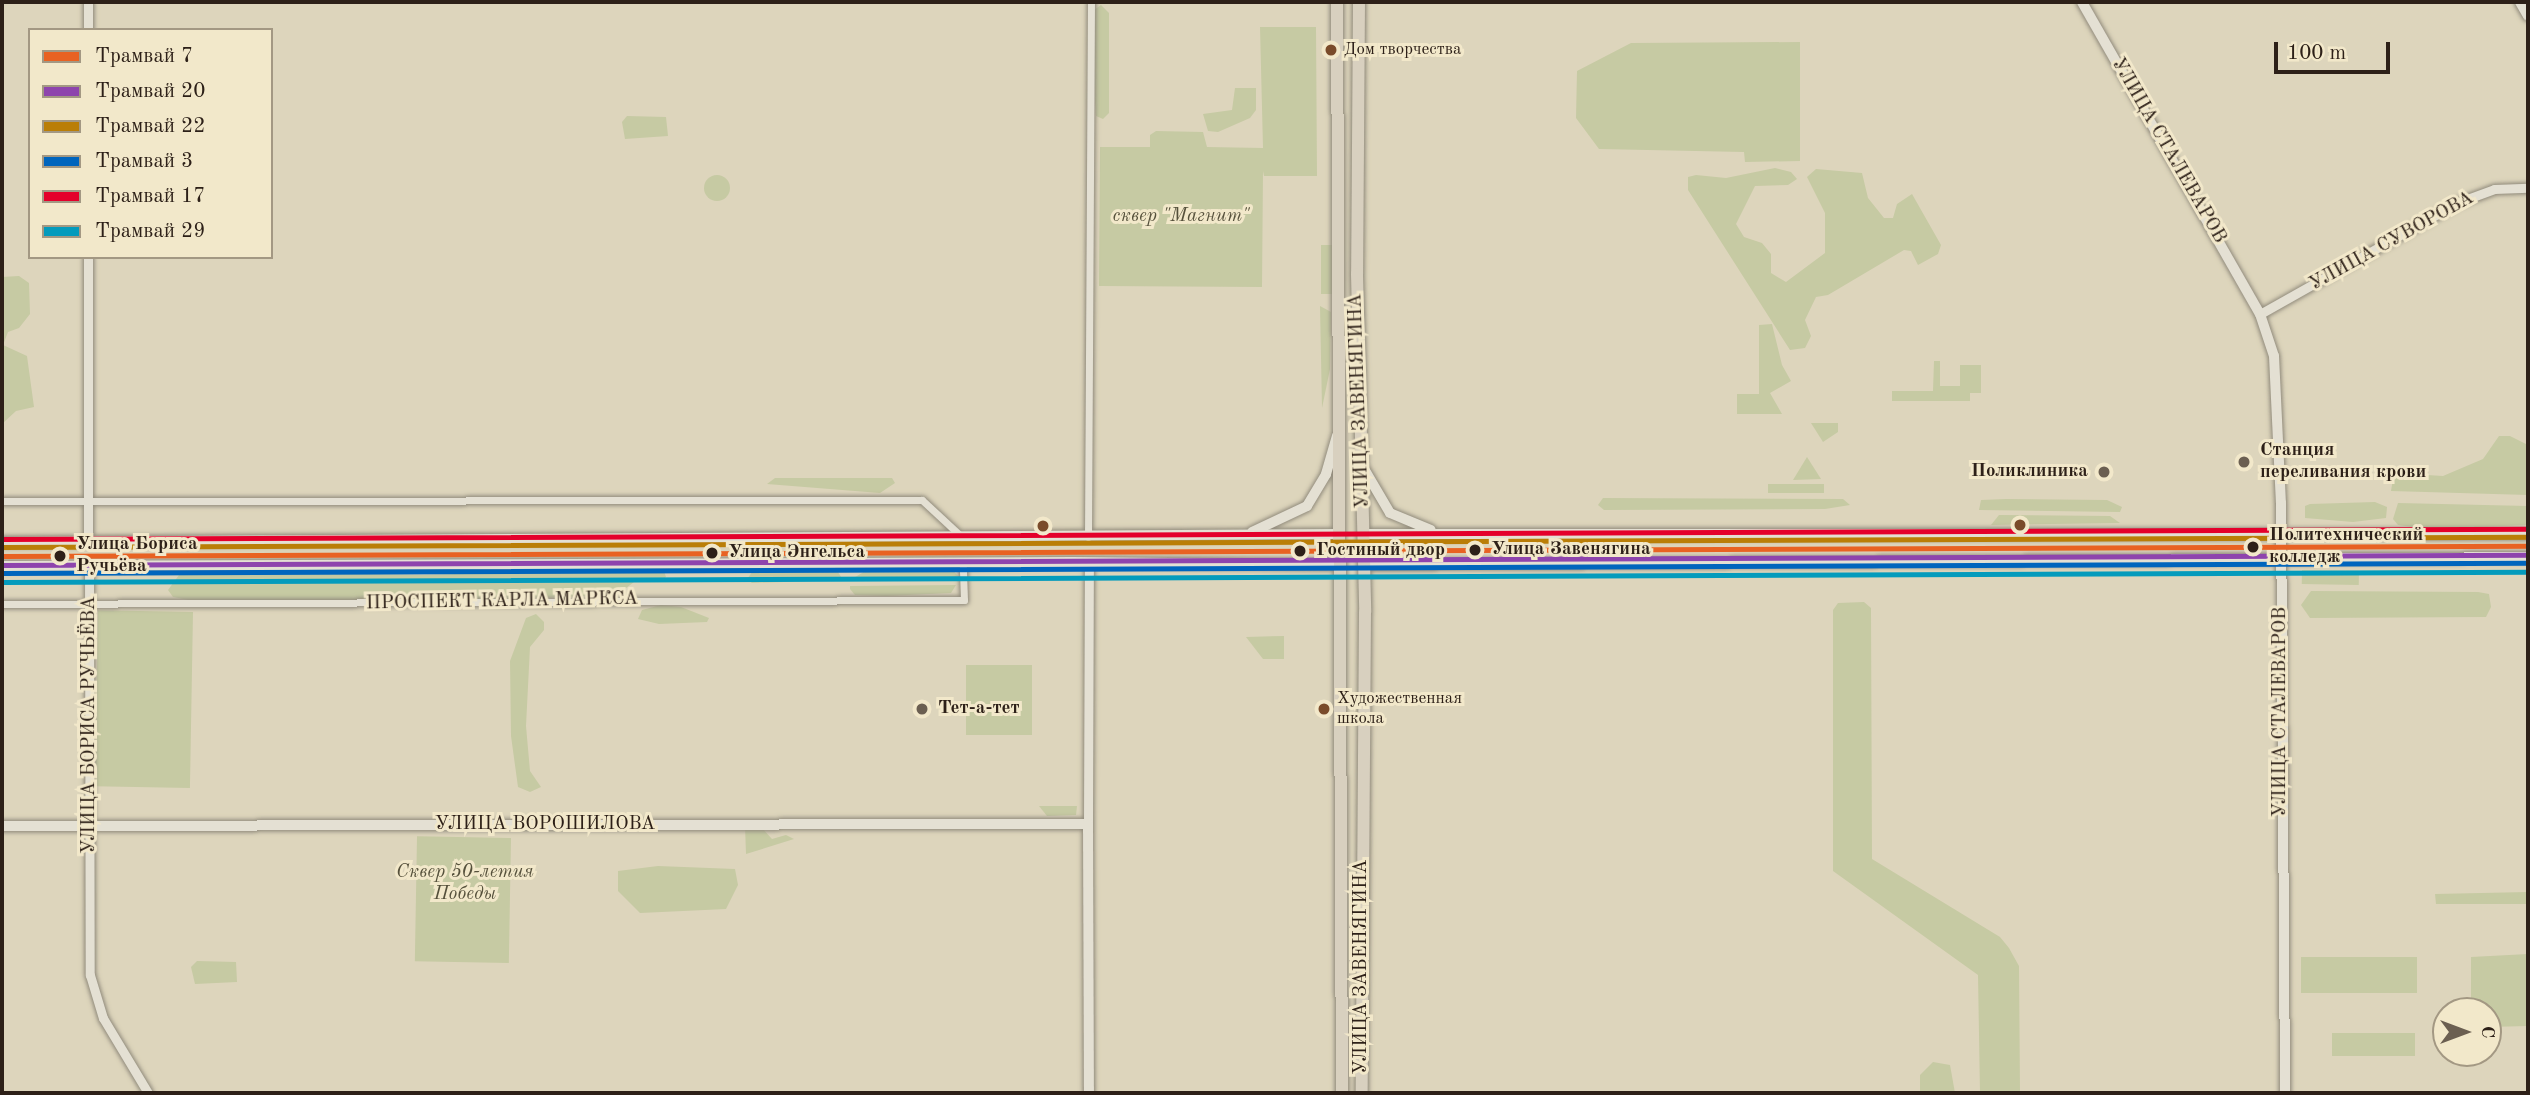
<!DOCTYPE html>
<html>
<head>
<meta charset="utf-8">
<style>
	body { margin:0 }
	#map { position:relative; width:2530px; height:1095px; overflow:hidden; background:#ddd5bc; font-family:"Old Standard TT",serif }
	div>[style] { position:absolute }
	[style*='--x'] { left:calc(var(--x)*1px); top:calc(var(--y)*1px); width:calc(var(--w)*1px); rotate:calc(var(--a)*1deg) }
	.green>* { inset:0; background:#c6caa3; transform-origin:0 0 }
	.round { border-radius:50% }
	.roads { filter:drop-shadow(0 0 2px #918b7c) drop-shadow(0 0 2px #918b7c) }
	.minor>* { height:7px; margin:-3.5px; padding:0 3.5px; transform-origin:3.5px; border-radius:3.5px; background:#e4e0d3 }
	.tertiary>* { height:9px; margin:-4.5px; padding:0 4.5px; transform-origin:4.5px; border-radius:4.5px; background:#e4e0d3 }
	.secondary>* { height:10px; margin:-5px; padding:0 5px; transform-origin:5px; border-radius:5px; background:#e4e0d3 }
	.primary>* { height:12px; margin:-6px; padding:0 6px; transform-origin:6px; border-radius:6px; background:#d8d0bf }
	.tram-1>* { height:5px; margin:-2.5px; padding:0 2.5px; transform-origin:2.5px; border-radius:2.5px; background:#e86222 }
	.tram-2>* { height:5px; margin:-2.5px; padding:0 2.5px; transform-origin:2.5px; border-radius:2.5px; background:#8e44ad }
	.tram-3>* { height:5px; margin:-2.5px; padding:0 2.5px; transform-origin:2.5px; border-radius:2.5px; background:#ba7e07 }
	.tram-4>* { height:5px; margin:-2.5px; padding:0 2.5px; transform-origin:2.5px; border-radius:2.5px; background:#0065bd }
	.tram-5>* { height:5px; margin:-2.5px; padding:0 2.5px; transform-origin:2.5px; border-radius:2.5px; background:#e4002b }
	.tram-6>* { height:5px; margin:-2.5px; padding:0 2.5px; transform-origin:2.5px; border-radius:2.5px; background:#049bbc }
	.dots>* { width:19px; height:19px; translate:-50% -50%; box-sizing:border-box; border:4px solid #f2e8ca; border-radius:50% }
	span { translate:-50% -50%; white-space:nowrap; text-align:center; line-height:1.15; -webkit-text-stroke:6px #f2e8ca; paint-order:stroke }
	.bus-label { font-size:17px; color:#2d2018 }
	.left { translate:0 -50%; text-align:left }
	.street-label { font-size:19px; color:#2d2018 }
	.park-label { font-size:19px; color:#55503b; font-style:italic }
	.poi-label { font-size:19px; color:#2d2018; font-weight:700 }
	.right { translate:-100% -50%; text-align:right }
	.stop-label { font-size:19px; color:#2d2018; font-weight:700 }
	.frame { position:absolute; inset:0; border:4px solid #2d2018; pointer-events:none }
	.legend { position:absolute; left:28px; top:28px; width:245px; height:231px; box-sizing:border-box; background:#f2e8ca; border:2px solid #a39883; margin:0; padding:9px 12px; list-style:none; font-size:21px; color:#2d2018 }
	.legend li { display:flex; align-items:center; gap:14px; height:35px }
	.legend b { width:35px; border:2px solid #a39883 }
	.north { position:absolute; left:2432px; top:997px; width:70px; height:70px; box-sizing:border-box; background:#f2e8ca; border:2px solid #a39883; border-radius:50%; rotate:90deg; font-size:19px; font-weight:700; line-height:28px; text-align:center; color:#2d2018 }
	.north::after { content:''; display:block; margin:auto; width:24px; height:32px; background:#6b5f51; clip-path:polygon(50% 0,100% 100%,50% 72%,0 100%) }
	.scale { position:absolute; left:2274px; top:42px; width:116px; height:32px; box-sizing:border-box; border:4px solid #2d2018; border-top:0; padding-left:9px; font-size:21px; line-height:24px; white-space:nowrap; color:#2d2018; -webkit-text-stroke:5px #f2e8ca; paint-order:stroke }
</style>
</head>
<body>
<div id="map">
	<div class="green">
		<i style="clip-path:polygon(1101px 5px,1109px 13px,1109px 113px,1103px 119px,1096px 116px,1094px 85px,1094px 10px)"></i>
		<i style="clip-path:polygon(1260px 27px,1316px 27px,1317px 176px,1264px 176px,1263px 171px,1262px 287px,1099px 286px,1100px 147px,1150px 147px,1150px 135px,1156px 131px,1203px 132px,1207px 147px,1263px 148px)"></i>
		<i style="clip-path:polygon(1800px 42px,1800px 161px,1745px 162px,1744px 152px,1599px 149px,1576px 118px,1577px 71px,1631px 43px)"></i>
		<i style="clip-path:polygon(1235px 88px,1256px 88px,1256px 110px,1250px 118px,1218px 132px,1208px 131px,1203px 114px,1232px 110px)"></i>
		<i style="clip-path:polygon(627px 116px,666px 117px,668px 136px,625px 139px,622px 122px)"></i>
		<i style="clip-path:polygon(1775px 168px,1791px 172px,1797px 179px,1788px 185px,1755px 186px,1736px 224px,1744px 237px,1762px 243px,1771px 254px,1771px 273px,1786px 282px,1825px 253px,1825px 213px,1807px 177px,1816px 169px,1862px 173px,1868px 198px,1884px 218px,1893px 218px,1897px 204px,1912px 194px,1941px 245px,1938px 254px,1918px 265px,1911px 251px,1904px 250px,1828px 295px,1816px 297px,1805px 320px,1811px 336px,1805px 348px,1790px 350px,1688px 190px,1688px 177px,1696px 175px,1726px 178px)"></i>
		<i class="round" style="left:704px;top:175px;width:26px;height:26px"></i>
		<i style="left:1321px;top:245px;width:14px;height:49px"></i>
		<i style="clip-path:polygon(19px 276px,29px 283px,30px 314px,19px 328px,8px 332px,3px 345px,27px 356px,34px 407px,16px 411px,2px 424px,2px 277px)"></i>
		<i style="clip-path:polygon(1320px 306px,1331px 312px,1330px 369px,1322px 408px)"></i>
		<i style="clip-path:polygon(1772px 324px,1782px 365px,1791px 381px,1770px 393px,1782px 414px,1737px 414px,1737px 394px,1759px 394px,1759px 325px)"></i>
		<i style="clip-path:polygon(1934px 361px,1940px 361px,1940px 386px,1960px 386px,1960px 365px,1981px 365px,1981px 393px,1970px 393px,1970px 401px,1892px 401px,1892px 391px,1933px 391px)"></i>
		<i style="clip-path:polygon(1811px 423px,1838px 423px,1838px 432px,1823px 442px)"></i>
		<i style="clip-path:polygon(2499px 436px,2510px 436px,2528px 445px,2528px 495px,2391px 491px,2394px 473px,2443px 476px,2483px 459px)"></i>
		<i style="clip-path:polygon(1807px 457px,1821px 479px,1793px 480px)"></i>
		<i style="clip-path:polygon(775px 478px,892px 478px,895px 483px,880px 493px,767px 484px)"></i>
		<i style="left:1768px;top:484px;width:56px;height:9px"></i>
		<i style="clip-path:polygon(1603px 498px,1843px 499px,1850px 505px,1825px 509px,1604px 510px,1598px 505px)"></i>
		<i style="clip-path:polygon(2006px 499px,2107px 500px,2122px 507px,2120px 512px,1979px 510px,1981px 500px)"></i>
		<i style="clip-path:polygon(2375px 502px,2387px 507px,2386px 518px,2353px 522px,2305px 518px,2305px 506px,2310px 504px)"></i>
		<i style="clip-path:polygon(2398px 503px,2528px 506px,2528px 525px,2428px 529px,2398px 525px,2393px 519px)"></i>
		<i style="clip-path:polygon(1999px 515px,2110px 516px,2120px 523px,1991px 525px)"></i>
		<i style="clip-path:polygon(951px 568px,958px 576px,952px 579px,852px 579px,867px 570px)"></i>
		<i style="clip-path:polygon(809px 569px,838px 572px,843px 580px,752px 583px,747px 579px,753px 571px)"></i>
		<i style="clip-path:polygon(583px 570px,664px 571px,666px 577px,660px 582px,634px 582px,617px 595px,489px 600px,194px 601px,173px 597px,168px 590px,179px 575px,193px 571px,424px 575px)"></i>
		<i style="left:2302px;top:570px;width:57px;height:14px;rotate:1deg"></i>
		<i style="clip-path:polygon(956px 585px,951px 593px,886px 596px,855px 595px,850px 589px,850px 586px)"></i>
		<i style="clip-path:polygon(2311px 591px,2478px 592px,2489px 594px,2491px 607px,2486px 617px,2310px 618px,2301px 605px)"></i>
		<i style="clip-path:polygon(1864px 602px,1871px 608px,1872px 859px,2000px 937px,2009px 948px,2019px 966px,2020px 1093px,1980px 1093px,1978px 975px,1833px 871px,1833px 610px,1838px 603px)"></i>
		<i style="clip-path:polygon(661px 605px,681px 607px,709px 618px,707px 622px,659px 624px,638px 619px,642px 610px)"></i>
		<i style="left:193px;top:612px;width:176px;height:95px;rotate:91deg"></i>
		<i style="clip-path:polygon(536px 614px,544px 622px,544px 630px,530px 647px,526px 726px,530px 771px,541px 787px,530px 792px,518px 787px,511px 736px,510px 661px,526px 618px)"></i>
		<i style="clip-path:polygon(1284px 636px,1284px 659px,1263px 659px,1246px 637px)"></i>
		<i style="left:966px;top:665px;width:66px;height:70px"></i>
		<i style="clip-path:polygon(1039px 806px,1077px 806px,1076px 815px,1047px 816px)"></i>
		<i style="clip-path:polygon(745px 826px,761px 827px,772px 839px,786px 835px,794px 839px,746px 854px)"></i>
		<i style="left:511px;top:838px;width:125px;height:94px;rotate:91deg"></i>
		<i style="clip-path:polygon(658px 866px,735px 869px,738px 885px,726px 909px,640px 913px,618px 891px,618px 871px)"></i>
		<i style="clip-path:polygon(2528px 892px,2528px 904px,2436px 904px,2435px 894px)"></i>
		<i style="clip-path:polygon(2528px 954px,2528px 1026px,2488px 1027px,2488px 1011px,2471px 1008px,2471px 957px)"></i>
		<i style="left:2417px;top:957px;width:36px;height:116px;rotate:90deg"></i>
		<i style="clip-path:polygon(197px 961px,236px 962px,237px 982px,195px 984px,191px 967px)"></i>
		<i style="left:2415px;top:1033px;width:23px;height:83px;rotate:90deg"></i>
		<i style="clip-path:polygon(1933px 1062px,1950px 1065px,1955px 1093px,1920px 1093px,1920px 1075px)"></i>
	</div>
	<div class="roads">
		<div class="minor">
			<i style="--x:2;--y:501;--w:920;--a:-0.06"></i>
			<i style="--x:922;--y:500;--w:54;--a:42.8"></i>
			<i style="--x:1088;--y:537;--w:535;--a:-89.68"></i>
			<i style="--x:2;--y:604;--w:962;--a:-0.24"></i>
			<i style="--x:964;--y:600;--w:38;--a:-92"></i>
		</div>
		<div class="tertiary">
			<i style="--x:88;--y:30;--w:28;--a:-90"></i>
			<i style="--x:2260;--y:314;--w:228;--a:-29.4"></i>
			<i style="--x:2459;--y:202;--w:37;--a:-20"></i>
			<i style="--x:2494;--y:189;--w:34;--a:-2"></i>
			<i style="--x:88;--y:542;--w:285;--a:-90"></i>
			<i style="--x:89;--y:566;--w:409;--a:89.9"></i>
			<i style="--x:90;--y:975;--w:45;--a:73.2"></i>
			<i style="--x:103;--y:1018;--w:87;--a:59"></i>
			<i style="--x:1088;--y:824;--w:262;--a:-89.8"></i>
		</div>
		<div class="secondary">
			<i style="--x:2082;--y:2;--w:359;--a:60.3"></i>
			<i style="--x:2260;--y:314;--w:44;--a:71.6"></i>
			<i style="--x:2274;--y:356;--w:147;--a:87.3"></i>
			<i style="--x:2281;--y:503;--w:590;--a:89.61"></i>
			<i style="--x:2520;--y:2;--w:16;--a:60"></i>
			<i style="--x:1363;--y:467;--w:53;--a:59.6"></i>
			<i style="--x:1390;--y:513;--w:44;--a:22.5"></i>
			<i style="--x:1252;--y:532;--w:61;--a:-25.3"></i>
			<i style="--x:1307;--y:506;--w:37;--a:-59"></i>
			<i style="--x:1326;--y:474;--w:40;--a:-74"></i>
			<i style="--x:1363;--y:534;--w:1165;--a:0"></i>
			<i style="--x:2;--y:542;--w:1337;--a:-0.34"></i>
			<i style="--x:1364;--y:565;--w:1164;--a:-0.39"></i>
			<i style="--x:2;--y:566;--w:1071;--a:-0.21"></i>
			<i style="--x:1073;--y:562;--w:265;--a:0.6"></i>
			<i style="--x:2;--y:826;--w:1086;--a:-0.11"></i>
			<i style="--x:1088;--y:824;--w:269;--a:89.8"></i>
		</div>
		<div class="primary">
			<i style="--x:1337;--y:2;--w:1091;--a:89.74"></i>
			<i style="--x:1359;--y:2;--w:272;--a:90.4"></i>
			<i style="--x:1357;--y:274;--w:338;--a:88.6"></i>
			<i style="--x:1365;--y:612;--w:481;--a:90.4"></i>
		</div>
	</div>
	<div class="tram-1">
		<i style="--x:2;--y:556;--w:2526;--a:-0.23"></i>
	</div>
	<div class="tram-2">
		<i style="--x:2;--y:565;--w:2526;--a:-0.23"></i>
	</div>
	<div class="tram-3">
		<i style="--x:2;--y:547;--w:2526;--a:-0.23"></i>
	</div>
	<div class="tram-4">
		<i style="--x:2;--y:573;--w:2526;--a:-0.23"></i>
	</div>
	<div class="tram-5">
		<i style="--x:2;--y:539;--w:2526;--a:-0.23"></i>
	</div>
	<div class="tram-6">
		<i style="--x:2;--y:582;--w:2526;--a:-0.23"></i>
	</div>
	<div class="dots">
		<i style="left:1331px;top:50px;background:#7a4b2a"></i>
		<i style="left:2244px;top:462px;background:#6b5f51"></i>
		<i style="left:2104px;top:472px;background:#6b5f51"></i>
		<i style="left:2020px;top:525px;background:#7a4b2a"></i>
		<i style="left:1043px;top:526px;background:#7a4b2a"></i>
		<i style="left:2253px;top:547px;background:#2d2018"></i>
		<i style="left:1475px;top:550px;background:#2d2018"></i>
		<i style="left:1300px;top:551px;background:#2d2018"></i>
		<i style="left:712px;top:553px;background:#2d2018"></i>
		<i style="left:60px;top:556px;background:#2d2018"></i>
		<i style="left:922px;top:709px;background:#6b5f51"></i>
		<i style="left:1324px;top:709px;background:#7a4b2a"></i>
	</div>
	<div class="bus-label">
		<span class="left" style="left:1344px;top:50px">Дом творчества</span>
		<span class="left" style="left:1337px;top:709px">Художественная<br>школа</span>
	</div>
	<div class="street-label">
		<span style="left:2168px;top:151px;rotate:60deg">УЛИЦА СТАЛЕВАРОВ</span>
		<span style="left:2392px;top:242px;rotate:-29deg">УЛИЦА СУВОРОВА</span>
		<span style="left:1360px;top:401px;rotate:-92deg">УЛИЦА ЗАВЕНЯГИНА</span>
		<span style="left:502px;top:602px;rotate:-1deg">ПРОСПЕКТ КАРЛА МАРКСА</span>
		<span style="left:2281px;top:712px;rotate:-90deg">УЛИЦА СТАЛЕВАРОВ</span>
		<span style="left:90px;top:725px;rotate:-90deg">УЛИЦА БОРИСА РУЧЬЁВА</span>
		<span style="left:545px;top:825px">УЛИЦА ВОРОШИЛОВА</span>
		<span style="left:1362px;top:967px;rotate:-90deg">УЛИЦА ЗАВЕНЯГИНА</span>
	</div>
	<div class="park-label">
		<span style="left:1181px;top:217px">сквер "Магнит"</span>
		<span style="left:465px;top:884px">Сквер 50-летия<br>Победы</span>
	</div>
	<div class="poi-label">
		<span class="left" style="left:2260px;top:462px">Станция<br>переливания крови</span>
		<span class="right" style="left:2088px;top:472px">Поликлиника</span>
		<span class="left" style="left:938px;top:709px">Тет-а-тет</span>
	</div>
	<div class="stop-label">
		<span class="left" style="left:2269px;top:547px">Политехнический<br>колледж</span>
		<span class="left" style="left:76px;top:556px">Улица Бориса<br>Ручьёва</span>
		<span class="left" style="left:1491px;top:550px">Улица Завенягина</span>
		<span class="left" style="left:1316px;top:551px">Гостиный двор</span>
		<span class="left" style="left:728px;top:553px">Улица Энгельса</span>
	</div>
	<div class="frame"></div>
	<ul class="legend">
	<li><b style="height:9px;background:#e86222"></b>Трамвай 7</li>
	<li><b style="height:9px;background:#8e44ad"></b>Трамвай 20</li>
	<li><b style="height:9px;background:#ba7e07"></b>Трамвай 22</li>
	<li><b style="height:9px;background:#0065bd"></b>Трамвай 3</li>
	<li><b style="height:9px;background:#e4002b"></b>Трамвай 17</li>
	<li><b style="height:9px;background:#049bbc"></b>Трамвай 29</li>
	</ul>
	<div class="north">С</div>
	<div class="scale">100 m</div>
</div>
</body>
</html>
